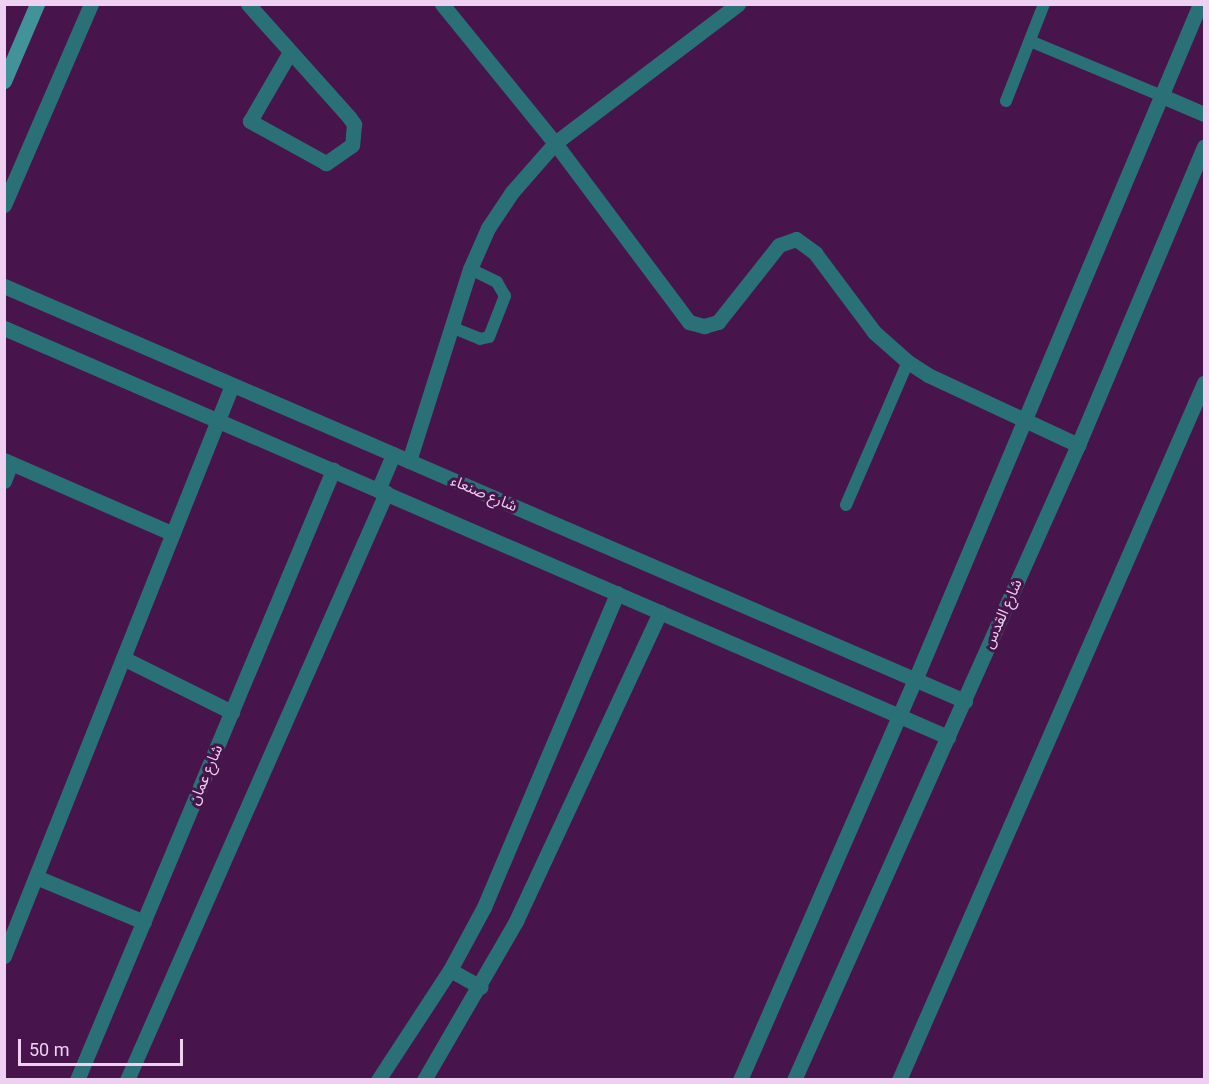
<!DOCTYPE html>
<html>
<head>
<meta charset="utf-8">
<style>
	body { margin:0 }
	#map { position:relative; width:1209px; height:1084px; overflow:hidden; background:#47154c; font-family:Roboto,"Noto Sans Arabic",sans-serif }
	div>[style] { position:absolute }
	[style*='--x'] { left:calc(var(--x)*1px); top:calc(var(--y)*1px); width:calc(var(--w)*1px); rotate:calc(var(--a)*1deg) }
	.service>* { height:12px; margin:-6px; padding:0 6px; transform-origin:6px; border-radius:6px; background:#2a7177 }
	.minor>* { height:15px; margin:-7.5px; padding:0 7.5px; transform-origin:7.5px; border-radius:7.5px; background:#2a7177 }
	.secondary>* { height:15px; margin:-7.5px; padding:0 7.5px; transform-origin:7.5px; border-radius:7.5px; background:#419299 }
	span { translate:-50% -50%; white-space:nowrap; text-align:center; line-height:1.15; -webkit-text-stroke:6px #47154c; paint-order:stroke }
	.street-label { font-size:15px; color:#eed0f0 }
	.frame { position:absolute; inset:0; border:6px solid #eed0f0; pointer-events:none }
	.scale { position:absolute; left:18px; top:1039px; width:165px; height:27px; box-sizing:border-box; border:3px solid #eed0f0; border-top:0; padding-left:8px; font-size:18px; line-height:21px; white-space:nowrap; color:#eed0f0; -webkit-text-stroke:4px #47154c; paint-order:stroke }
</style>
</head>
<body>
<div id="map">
	<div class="service">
		<i style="--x:1030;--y:41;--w:143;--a:22.6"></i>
		<i style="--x:1006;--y:101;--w:104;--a:-68.6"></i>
		<i style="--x:451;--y:327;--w:31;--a:22"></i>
		<i style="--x:480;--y:339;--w:9;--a:-13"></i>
		<i style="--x:489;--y:337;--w:44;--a:-68.7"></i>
		<i style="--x:505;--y:296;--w:16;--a:-120"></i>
		<i style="--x:497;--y:282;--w:30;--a:-154"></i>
		<i style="--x:846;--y:505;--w:156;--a:-66.6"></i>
	</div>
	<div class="minor">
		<i style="--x:248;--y:4;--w:152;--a:48.2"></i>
		<i style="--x:349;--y:117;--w:9;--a:54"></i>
		<i style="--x:354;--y:124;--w:21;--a:95"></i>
		<i style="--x:352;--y:145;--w:32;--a:145"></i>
		<i style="--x:326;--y:163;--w:87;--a:-151.1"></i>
		<i style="--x:250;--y:121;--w:80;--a:-59.9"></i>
		<i style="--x:442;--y:4;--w:179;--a:50.9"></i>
		<i style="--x:555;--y:143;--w:224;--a:53.2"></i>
		<i style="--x:689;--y:322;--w:16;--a:15"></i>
		<i style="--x:704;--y:326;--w:15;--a:-16"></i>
		<i style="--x:718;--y:322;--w:98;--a:-51.6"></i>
		<i style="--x:779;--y:245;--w:18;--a:-19"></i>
		<i style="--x:796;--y:239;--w:24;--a:36"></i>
		<i style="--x:815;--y:253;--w:99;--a:53.2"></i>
		<i style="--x:874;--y:332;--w:45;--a:41.4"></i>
		<i style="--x:908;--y:362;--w:24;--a:33"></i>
		<i style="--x:928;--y:375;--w:166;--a:25"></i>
		<i style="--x:1162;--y:96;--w:46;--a:23.2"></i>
		<i style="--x:4;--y:205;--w:219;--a:-66.6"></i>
		<i style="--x:4;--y:286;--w:1047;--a:23.36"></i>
		<i style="--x:4;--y:328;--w:1029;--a:23.43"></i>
		<i style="--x:4;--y:460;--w:184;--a:23.6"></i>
		<i style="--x:409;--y:461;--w:201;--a:-72.4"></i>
		<i style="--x:470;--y:269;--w:45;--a:-66.3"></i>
		<i style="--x:488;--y:228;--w:43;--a:-56.3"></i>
		<i style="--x:512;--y:192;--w:65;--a:-48.7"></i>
		<i style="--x:555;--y:143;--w:230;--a:-37.2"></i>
		<i style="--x:4;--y:481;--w:19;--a:-69"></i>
		<i style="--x:378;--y:490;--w:39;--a:-67"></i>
		<i style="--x:123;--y:658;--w:122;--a:26.4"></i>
		<i style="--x:36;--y:877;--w:117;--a:22.6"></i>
		<i style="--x:4;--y:956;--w:615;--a:-68.23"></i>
		<i style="--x:450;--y:970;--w:35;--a:29"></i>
		<i style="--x:77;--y:1080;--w:662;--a:-67.23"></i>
		<i style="--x:127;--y:1080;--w:642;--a:-66.19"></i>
		<i style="--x:378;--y:1080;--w:131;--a:-56.8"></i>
		<i style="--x:450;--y:970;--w:72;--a:-61.6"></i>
		<i style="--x:484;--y:907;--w:341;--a:-67"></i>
		<i style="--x:424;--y:1080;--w:184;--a:-59.9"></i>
		<i style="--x:516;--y:921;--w:341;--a:-65"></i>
		<i style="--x:740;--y:1080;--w:437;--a:-66.4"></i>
		<i style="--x:915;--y:680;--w:734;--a:-67.14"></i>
		<i style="--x:794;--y:1080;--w:696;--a:-65.9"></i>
		<i style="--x:1078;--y:445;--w:324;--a:-67.1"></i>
		<i style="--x:899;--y:1080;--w:761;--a:-66.37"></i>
	</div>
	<div class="secondary">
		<i style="--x:4;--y:81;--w:84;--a:-66.8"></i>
	</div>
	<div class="street-label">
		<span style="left:484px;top:494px;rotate:23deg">شارع صنعاء</span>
		<span style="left:1003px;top:614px;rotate:-66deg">شارع القدس</span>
		<span style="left:206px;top:775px;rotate:-67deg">شارع عمان</span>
	</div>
	<div class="frame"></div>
	<div class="scale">50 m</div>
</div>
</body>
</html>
